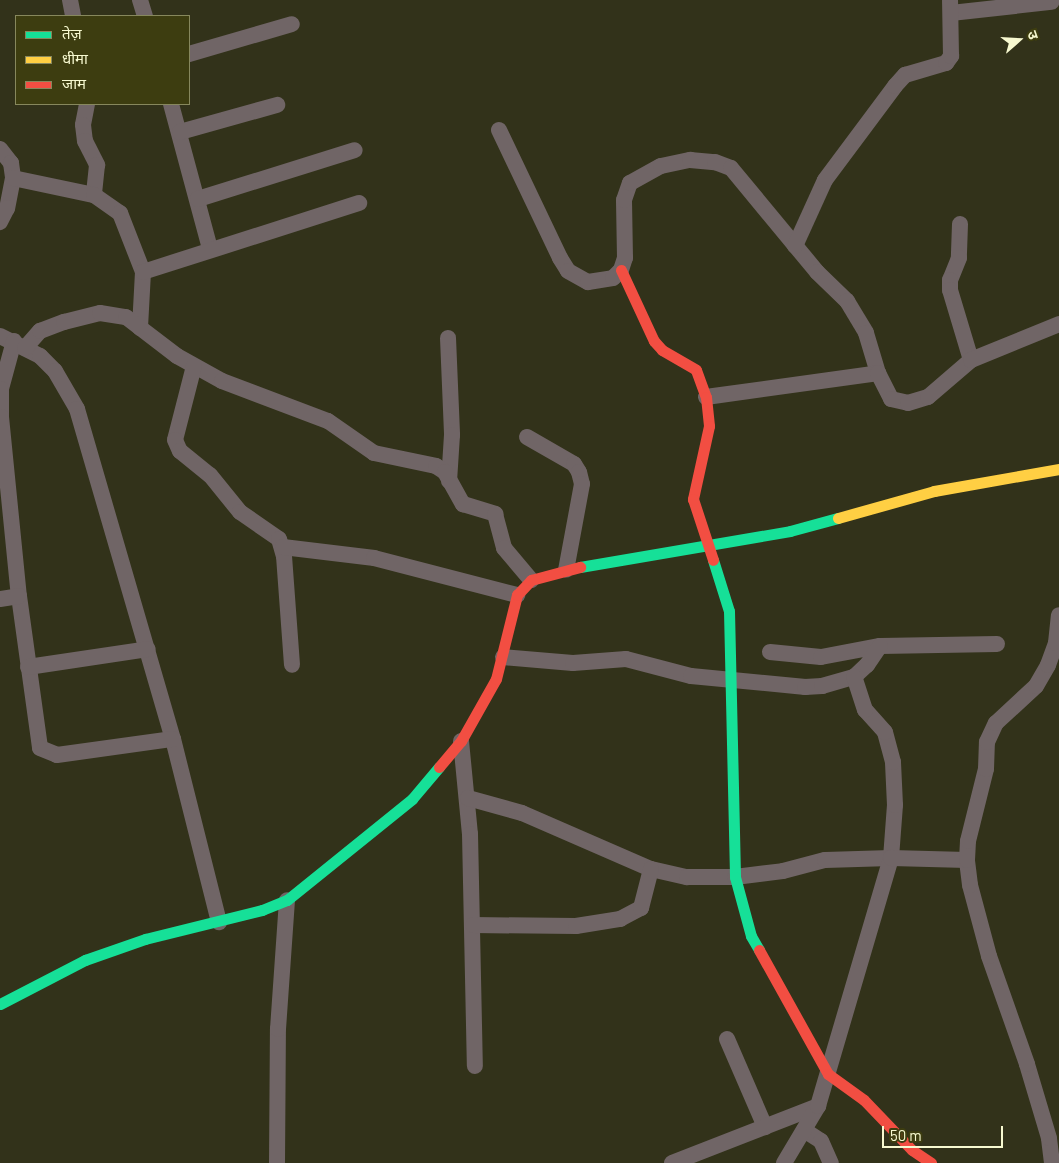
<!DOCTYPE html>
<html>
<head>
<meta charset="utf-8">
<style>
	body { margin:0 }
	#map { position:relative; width:1059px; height:1163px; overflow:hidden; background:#32321a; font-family:Barlow,"Noto Sans Devanagari",sans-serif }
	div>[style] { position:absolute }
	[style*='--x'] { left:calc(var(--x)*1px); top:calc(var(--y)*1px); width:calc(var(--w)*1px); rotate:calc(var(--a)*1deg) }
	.street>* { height:16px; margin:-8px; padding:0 8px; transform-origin:8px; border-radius:8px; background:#706566 }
	.fast>* { height:11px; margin:-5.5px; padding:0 5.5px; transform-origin:5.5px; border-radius:5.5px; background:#16e098 }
	.slow>* { height:11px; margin:-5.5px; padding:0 5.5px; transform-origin:5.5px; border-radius:5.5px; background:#ffcf43 }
	.jam>* { height:11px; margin:-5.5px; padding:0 5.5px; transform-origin:5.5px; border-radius:5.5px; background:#f24e42 }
	span { translate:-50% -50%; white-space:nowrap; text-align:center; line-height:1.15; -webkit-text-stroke:5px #3d3d10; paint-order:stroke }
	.legend { position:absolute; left:15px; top:15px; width:175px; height:90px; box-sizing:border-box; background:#3d3d10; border:1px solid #87885d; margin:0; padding:6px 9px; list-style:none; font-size:15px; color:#f7f9d0 }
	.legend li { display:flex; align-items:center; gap:10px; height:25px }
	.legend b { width:25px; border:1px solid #87885d }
	.north { position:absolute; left:994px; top:15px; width:50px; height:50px; -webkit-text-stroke:4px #3d3d10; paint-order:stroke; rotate:71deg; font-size:14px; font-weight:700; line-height:20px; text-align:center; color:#f7f9d0 }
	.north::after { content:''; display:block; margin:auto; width:18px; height:22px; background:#f7f9d0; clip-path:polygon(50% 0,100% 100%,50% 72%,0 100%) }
	.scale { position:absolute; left:882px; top:1126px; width:121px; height:22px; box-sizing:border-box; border:2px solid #f7f9d0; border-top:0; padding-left:6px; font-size:15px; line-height:18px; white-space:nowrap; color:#f7f9d0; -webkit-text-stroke:4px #3d3d10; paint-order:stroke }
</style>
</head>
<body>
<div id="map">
	<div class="street">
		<i style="--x:70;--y:0;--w:16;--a:79"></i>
		<i style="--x:140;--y:0;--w:17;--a:73"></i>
		<i style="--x:951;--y:13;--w:101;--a:-6.3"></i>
		<i style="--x:189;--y:54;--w:107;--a:-16.2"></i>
		<i style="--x:87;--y:104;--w:21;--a:101"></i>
		<i style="--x:83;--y:125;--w:16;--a:83"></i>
		<i style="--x:85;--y:141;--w:27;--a:63"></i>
		<i style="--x:97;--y:165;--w:30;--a:96"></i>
		<i style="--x:171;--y:104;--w:150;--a:74.9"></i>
		<i style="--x:499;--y:130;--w:142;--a:64.5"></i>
		<i style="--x:560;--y:258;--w:15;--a:58"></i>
		<i style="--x:568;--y:271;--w:23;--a:29"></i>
		<i style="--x:588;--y:282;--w:25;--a:-9"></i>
		<i style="--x:613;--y:278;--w:11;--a:-45"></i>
		<i style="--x:621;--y:270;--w:13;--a:-72"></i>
		<i style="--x:625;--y:258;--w:58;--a:-91"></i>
		<i style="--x:624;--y:200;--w:18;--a:-71"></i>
		<i style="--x:630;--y:183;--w:35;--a:-29"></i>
		<i style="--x:661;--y:166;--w:30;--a:-12"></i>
		<i style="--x:690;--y:160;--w:25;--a:5"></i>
		<i style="--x:715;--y:162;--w:17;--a:21"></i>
		<i style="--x:731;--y:168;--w:135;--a:50.4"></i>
		<i style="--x:817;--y:272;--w:42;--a:44"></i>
		<i style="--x:847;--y:301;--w:37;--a:59"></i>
		<i style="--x:866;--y:333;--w:42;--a:73.3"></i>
		<i style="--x:180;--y:132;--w:101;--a:-15.6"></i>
		<i style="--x:0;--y:149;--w:18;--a:52"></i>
		<i style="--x:11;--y:163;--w:15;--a:82"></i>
		<i style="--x:13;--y:178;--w:31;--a:101"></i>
		<i style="--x:7;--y:208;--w:16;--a:117"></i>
		<i style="--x:13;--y:178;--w:83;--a:11.9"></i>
		<i style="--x:94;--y:195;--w:32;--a:35"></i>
		<i style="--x:120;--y:213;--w:63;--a:68.7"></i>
		<i style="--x:143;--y:272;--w:56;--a:93.1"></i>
		<i style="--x:198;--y:199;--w:164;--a:-17.3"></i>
		<i style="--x:960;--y:224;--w:34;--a:92"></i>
		<i style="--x:959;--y:258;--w:24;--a:112"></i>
		<i style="--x:950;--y:280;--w:10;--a:90"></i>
		<i style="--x:950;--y:290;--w:73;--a:73.3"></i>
		<i style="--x:795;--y:246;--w:72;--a:-65.6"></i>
		<i style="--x:825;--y:180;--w:117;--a:-53.3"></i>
		<i style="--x:895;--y:86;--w:15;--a:-48"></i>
		<i style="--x:905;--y:75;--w:43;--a:-16.3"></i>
		<i style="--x:946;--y:63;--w:9;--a:-54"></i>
		<i style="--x:951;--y:56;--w:56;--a:-91"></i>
		<i style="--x:143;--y:272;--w:227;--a:-17.7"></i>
		<i style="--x:0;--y:336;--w:45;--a:26.6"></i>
		<i style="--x:40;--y:356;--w:21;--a:45"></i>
		<i style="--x:55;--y:371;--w:44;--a:59.9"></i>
		<i style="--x:77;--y:409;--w:344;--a:73.8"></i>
		<i style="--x:173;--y:739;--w:189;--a:75.9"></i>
		<i style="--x:448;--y:338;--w:97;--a:87.6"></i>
		<i style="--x:452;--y:435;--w:46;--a:93.7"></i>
		<i style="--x:14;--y:341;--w:50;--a:105.2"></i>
		<i style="--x:1;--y:389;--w:28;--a:90"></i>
		<i style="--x:1;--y:417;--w:180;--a:84.3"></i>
		<i style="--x:19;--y:596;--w:153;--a:82.1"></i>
		<i style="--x:40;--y:748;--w:18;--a:22"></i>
		<i style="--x:57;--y:755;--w:117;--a:-7.9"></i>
		<i style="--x:25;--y:348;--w:23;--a:-49"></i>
		<i style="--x:40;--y:331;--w:26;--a:-21"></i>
		<i style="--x:64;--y:322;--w:37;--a:-14"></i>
		<i style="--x:100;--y:313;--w:26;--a:9"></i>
		<i style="--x:126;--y:317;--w:64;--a:37.4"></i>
		<i style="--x:177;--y:356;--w:51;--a:29.1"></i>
		<i style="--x:222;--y:381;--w:113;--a:20.7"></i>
		<i style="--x:328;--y:421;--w:56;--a:34.8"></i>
		<i style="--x:374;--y:453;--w:63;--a:11.8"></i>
		<i style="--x:436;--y:466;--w:11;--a:34"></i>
		<i style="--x:445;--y:472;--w:37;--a:61"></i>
		<i style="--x:463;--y:504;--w:34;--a:17"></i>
		<i style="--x:495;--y:514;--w:35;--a:75"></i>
		<i style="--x:504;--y:548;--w:42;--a:49.8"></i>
		<i style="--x:194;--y:366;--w:76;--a:104.4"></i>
		<i style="--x:175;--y:440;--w:12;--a:66"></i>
		<i style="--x:180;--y:451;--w:38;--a:39"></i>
		<i style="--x:210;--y:475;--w:48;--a:51"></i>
		<i style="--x:240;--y:512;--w:47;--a:34.7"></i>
		<i style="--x:279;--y:539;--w:18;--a:74"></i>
		<i style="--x:284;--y:556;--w:109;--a:85.8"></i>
		<i style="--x:706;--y:397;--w:174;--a:-7.9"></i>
		<i style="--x:878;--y:373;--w:29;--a:63"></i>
		<i style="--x:891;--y:399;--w:17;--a:13"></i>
		<i style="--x:908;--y:403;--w:21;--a:-17"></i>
		<i style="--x:928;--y:397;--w:57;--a:-40.7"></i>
		<i style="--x:971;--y:360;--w:95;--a:-22.2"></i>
		<i style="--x:527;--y:437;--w:54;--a:29.9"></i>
		<i style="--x:574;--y:464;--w:9;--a:58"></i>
		<i style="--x:579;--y:472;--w:12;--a:76"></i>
		<i style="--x:582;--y:484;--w:87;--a:100.5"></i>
		<i style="--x:283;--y:547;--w:92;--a:6.9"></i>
		<i style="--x:374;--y:558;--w:148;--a:14.5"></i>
		<i style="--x:0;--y:599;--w:19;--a:-9"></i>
		<i style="--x:770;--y:652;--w:51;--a:5.6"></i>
		<i style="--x:821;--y:657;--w:60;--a:-10.6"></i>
		<i style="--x:880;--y:646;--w:117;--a:-1"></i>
		<i style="--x:503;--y:657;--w:70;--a:4.9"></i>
		<i style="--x:573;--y:663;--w:53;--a:-4.3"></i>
		<i style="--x:626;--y:659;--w:67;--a:14.7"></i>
		<i style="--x:691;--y:676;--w:115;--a:5.5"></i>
		<i style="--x:805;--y:687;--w:17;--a:-3"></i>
		<i style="--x:822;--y:686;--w:33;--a:-16"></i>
		<i style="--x:854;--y:677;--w:18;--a:-43"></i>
		<i style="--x:867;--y:665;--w:23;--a:-56"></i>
		<i style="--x:28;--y:667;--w:121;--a:-8.5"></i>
		<i style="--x:461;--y:741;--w:93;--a:84.5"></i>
		<i style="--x:470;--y:834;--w:232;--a:88.8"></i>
		<i style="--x:468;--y:798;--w:56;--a:15.5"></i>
		<i style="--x:522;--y:813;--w:141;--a:23.5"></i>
		<i style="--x:651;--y:869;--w:37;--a:13"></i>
		<i style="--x:687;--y:877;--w:48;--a:0"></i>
		<i style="--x:735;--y:877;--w:48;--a:-7.1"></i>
		<i style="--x:783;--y:871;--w:43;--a:-14.7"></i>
		<i style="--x:825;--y:860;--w:66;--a:-1.7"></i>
		<i style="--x:891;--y:858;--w:53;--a:-85.7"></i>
		<i style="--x:895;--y:805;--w:43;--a:-92.7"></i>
		<i style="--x:893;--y:762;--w:31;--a:-105"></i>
		<i style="--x:885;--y:732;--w:30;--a:-132"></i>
		<i style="--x:865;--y:710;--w:35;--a:-108"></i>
		<i style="--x:473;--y:925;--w:103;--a:0.6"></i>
		<i style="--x:576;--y:926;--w:45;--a:-9"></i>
		<i style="--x:620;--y:919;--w:24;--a:-28"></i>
		<i style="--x:641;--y:908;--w:40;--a:-75.6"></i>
		<i style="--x:727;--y:1039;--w:96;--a:66.6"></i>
		<i style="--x:804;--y:1130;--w:20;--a:33"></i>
		<i style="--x:821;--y:1141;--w:24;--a:66"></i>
		<i style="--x:277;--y:1163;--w:134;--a:-89.6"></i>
		<i style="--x:278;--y:1029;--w:129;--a:-86"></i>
		<i style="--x:672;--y:1163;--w:157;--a:-21.3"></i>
		<i style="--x:784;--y:1163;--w:66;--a:-59.2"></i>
		<i style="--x:818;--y:1106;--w:259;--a:-73.6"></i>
		<i style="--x:891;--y:858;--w:76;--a:1.5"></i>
		<i style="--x:1052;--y:1163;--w:25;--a:-97"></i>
		<i style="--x:1049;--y:1138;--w:77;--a:-106.6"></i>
		<i style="--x:1027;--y:1064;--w:114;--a:-109.4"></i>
		<i style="--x:989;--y:956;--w:73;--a:-105"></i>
		<i style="--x:970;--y:885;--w:25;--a:-97"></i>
		<i style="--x:967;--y:860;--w:19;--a:-87"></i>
		<i style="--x:968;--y:841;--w:74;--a:-76"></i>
		<i style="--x:986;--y:769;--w:27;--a:-88"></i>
		<i style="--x:987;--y:742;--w:21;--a:-65"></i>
		<i style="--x:996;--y:723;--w:54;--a:-42.8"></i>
		<i style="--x:1036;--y:686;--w:24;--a:-60"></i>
		<i style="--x:1048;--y:665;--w:23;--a:-70"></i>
		<i style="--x:1056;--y:643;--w:28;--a:-84"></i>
	</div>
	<div class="fast">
		<i style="--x:713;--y:560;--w:53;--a:72.6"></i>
		<i style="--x:729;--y:611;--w:266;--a:88.7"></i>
		<i style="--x:735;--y:877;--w:61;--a:74.8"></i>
		<i style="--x:751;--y:936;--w:16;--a:60"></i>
		<i style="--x:580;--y:567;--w:213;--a:-9.7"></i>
		<i style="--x:790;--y:531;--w:50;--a:-15.2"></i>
		<i style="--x:0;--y:1004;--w:96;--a:-27.4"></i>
		<i style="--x:85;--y:960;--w:64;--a:-19.3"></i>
		<i style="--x:145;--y:939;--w:121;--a:-13.9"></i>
		<i style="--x:262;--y:910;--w:27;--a:-22"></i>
		<i style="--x:287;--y:900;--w:161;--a:-38.9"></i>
		<i style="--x:412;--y:799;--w:42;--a:-49.8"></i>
	</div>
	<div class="slow">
		<i style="--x:838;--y:518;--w:100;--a:-15.7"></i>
		<i style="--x:934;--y:491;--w:127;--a:-10"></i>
	</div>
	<div class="jam">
		<i style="--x:621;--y:270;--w:78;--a:65.1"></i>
		<i style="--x:654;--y:341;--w:12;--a:48"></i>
		<i style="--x:662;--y:350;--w:39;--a:30"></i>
		<i style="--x:696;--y:370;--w:29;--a:70"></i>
		<i style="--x:706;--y:397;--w:29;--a:84"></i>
		<i style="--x:709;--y:426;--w:75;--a:102.4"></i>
		<i style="--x:693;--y:499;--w:64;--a:71.8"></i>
		<i style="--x:439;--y:767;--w:34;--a:-50"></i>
		<i style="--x:461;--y:741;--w:71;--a:-60.6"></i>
		<i style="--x:496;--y:679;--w:87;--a:-76"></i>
		<i style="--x:517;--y:595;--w:21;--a:-47"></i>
		<i style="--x:531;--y:580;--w:51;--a:-14.9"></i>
		<i style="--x:759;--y:950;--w:142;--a:60.9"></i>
		<i style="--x:828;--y:1074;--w:44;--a:35.8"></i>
		<i style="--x:864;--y:1100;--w:69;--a:46.2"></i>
		<i style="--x:912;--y:1150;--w:23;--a:34"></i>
	</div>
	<ul class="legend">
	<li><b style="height:6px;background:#16e098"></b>तेज़</li>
	<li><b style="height:6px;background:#ffcf43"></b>धीमा</li>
	<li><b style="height:6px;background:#f24e42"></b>जाम</li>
	</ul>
	<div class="north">उ</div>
	<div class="scale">50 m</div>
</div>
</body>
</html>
